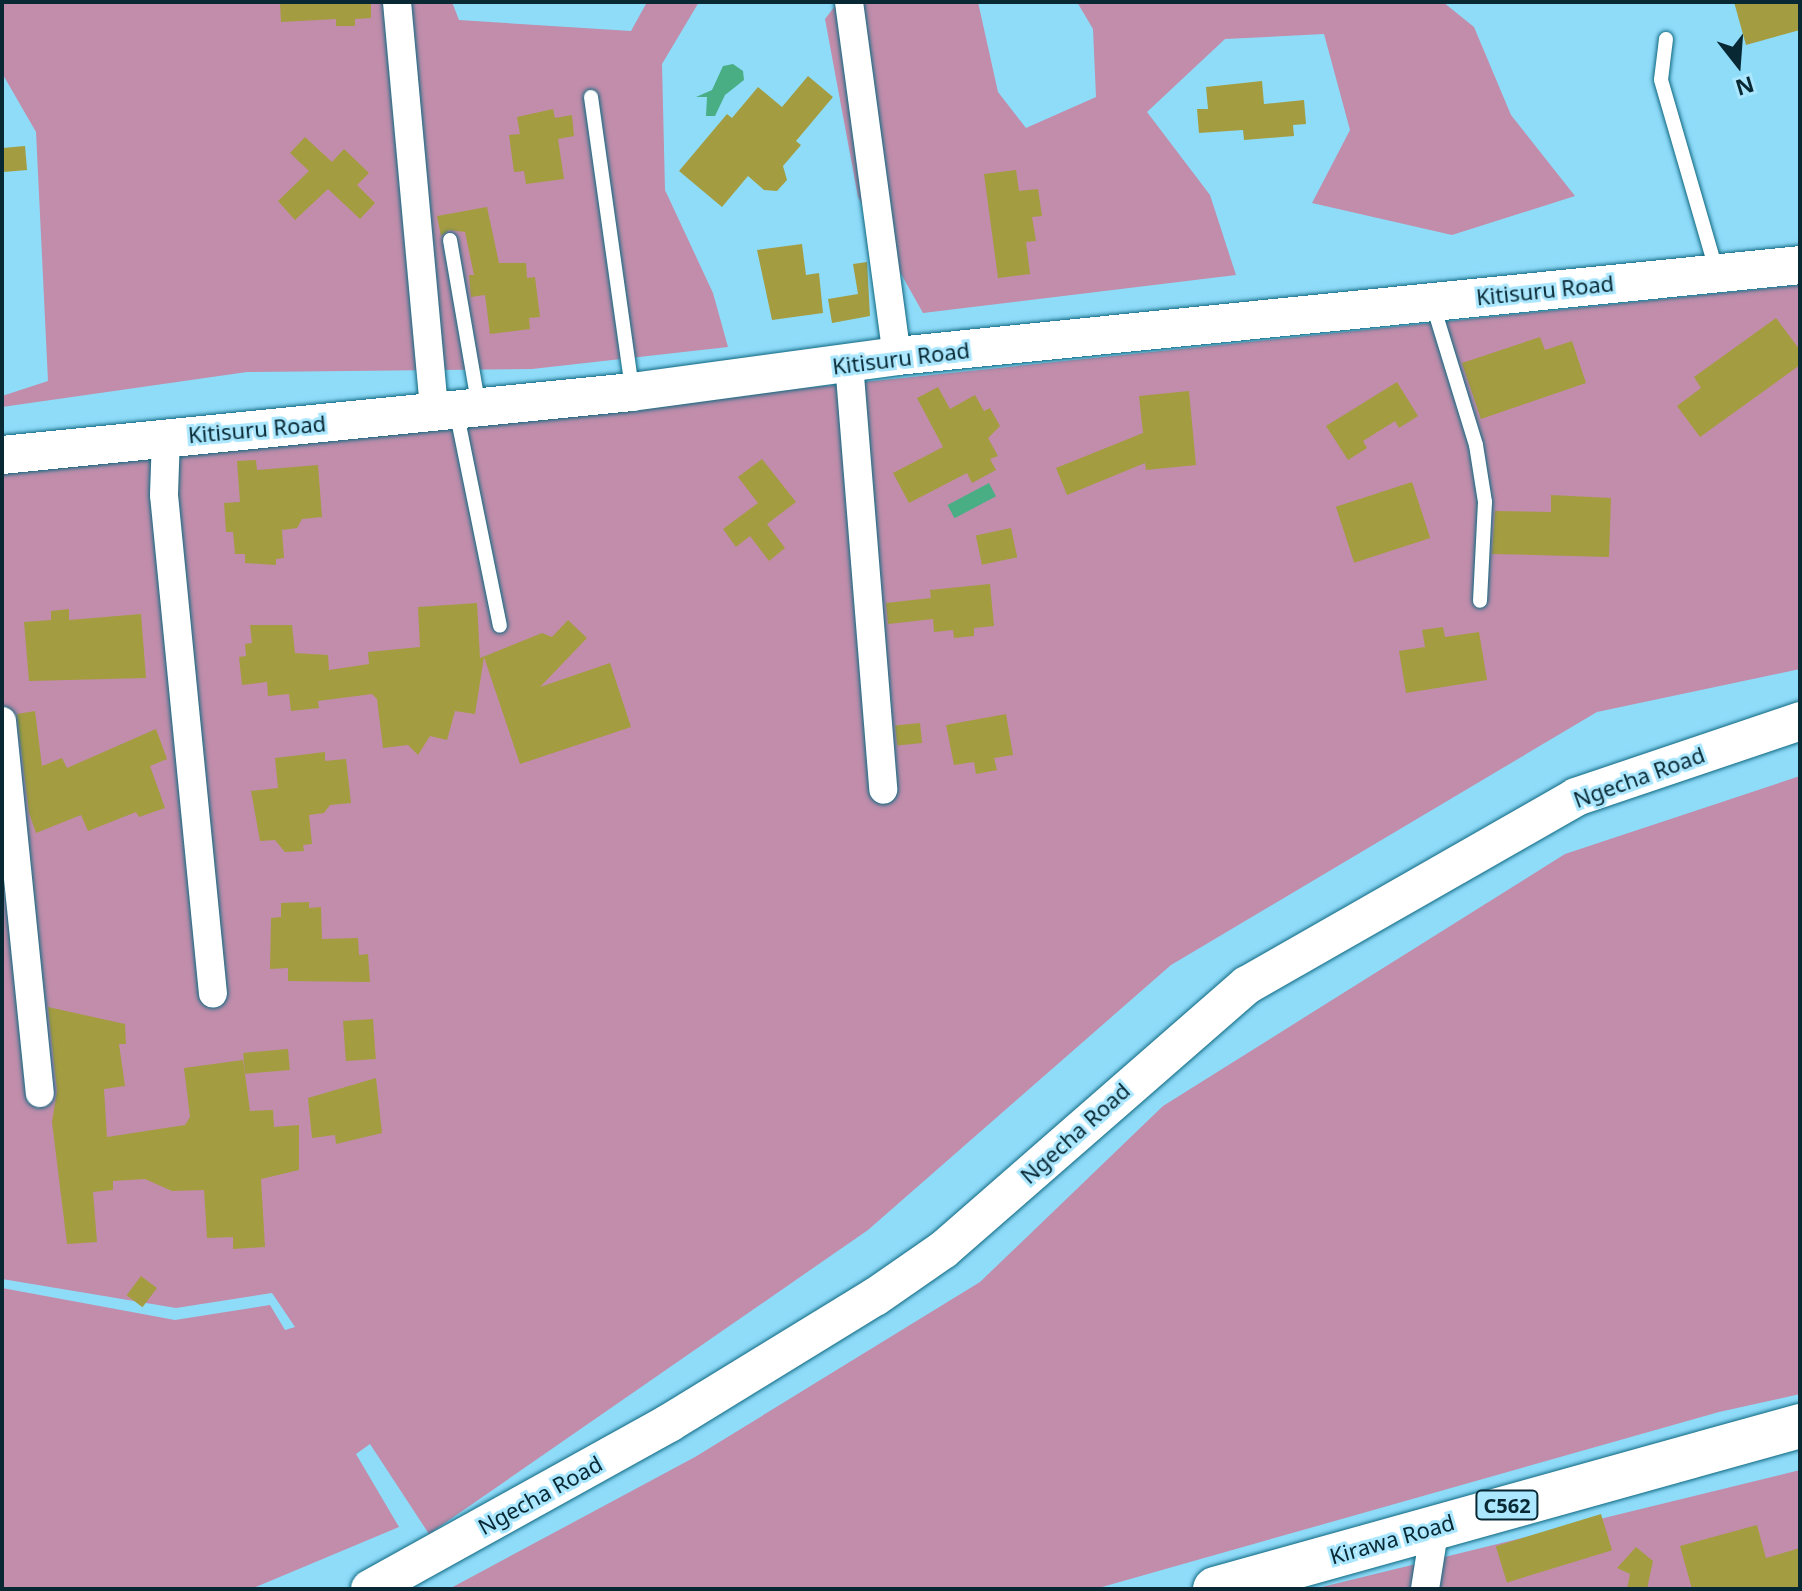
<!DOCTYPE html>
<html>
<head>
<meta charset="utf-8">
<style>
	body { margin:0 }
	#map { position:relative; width:1802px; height:1591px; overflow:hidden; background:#8fdcf9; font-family:"Noto Sans",sans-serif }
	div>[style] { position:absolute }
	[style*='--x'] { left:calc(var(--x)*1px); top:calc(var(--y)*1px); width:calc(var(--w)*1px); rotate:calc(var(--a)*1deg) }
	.green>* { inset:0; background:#c18daa }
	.water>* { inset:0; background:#4aae85; transform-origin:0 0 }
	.building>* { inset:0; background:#a49c41; transform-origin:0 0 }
	.roads { filter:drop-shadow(0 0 2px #0f6780) drop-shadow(0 0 2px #0f6780) }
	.lane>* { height:14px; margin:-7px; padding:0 7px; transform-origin:7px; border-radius:7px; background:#fff }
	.street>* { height:28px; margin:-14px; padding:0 14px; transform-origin:14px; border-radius:14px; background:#fff }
	.secondary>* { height:38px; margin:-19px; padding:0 19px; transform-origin:19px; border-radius:19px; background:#fff }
	.primary>* { height:44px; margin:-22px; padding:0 22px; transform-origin:22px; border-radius:22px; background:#fff }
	span { translate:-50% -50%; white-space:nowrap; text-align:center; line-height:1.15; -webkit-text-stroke:6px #abe7fe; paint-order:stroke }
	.shield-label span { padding:2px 6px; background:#abe7fe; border:2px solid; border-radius:6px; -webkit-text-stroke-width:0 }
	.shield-label { font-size:20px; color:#082934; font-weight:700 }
	.street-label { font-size:22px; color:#082934 }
	.frame { position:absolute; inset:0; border:4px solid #082934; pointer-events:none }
	.north { position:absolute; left:1698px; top:24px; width:80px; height:80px; -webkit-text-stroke:6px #abe7fe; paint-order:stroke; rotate:163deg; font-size:22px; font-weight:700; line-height:32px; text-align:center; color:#082934 }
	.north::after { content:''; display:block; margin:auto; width:28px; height:36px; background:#082934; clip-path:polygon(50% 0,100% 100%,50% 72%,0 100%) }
</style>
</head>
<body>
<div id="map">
	<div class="green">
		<i style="clip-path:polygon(2px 2px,452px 2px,459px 20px,631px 31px,647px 2px,699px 2px,662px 64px,665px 190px,713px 293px,728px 347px,532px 369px,247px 372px,2px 407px,2px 396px,48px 381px,36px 132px,2px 73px)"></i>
		<i style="clip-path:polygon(838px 2px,978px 2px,998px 92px,1026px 128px,1096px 97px,1093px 29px,1077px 2px,1443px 2px,1474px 27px,1511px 115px,1575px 196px,1452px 235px,1312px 203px,1350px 130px,1324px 34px,1225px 39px,1147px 112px,1210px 195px,1236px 275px,923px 313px,858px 197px,825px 19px)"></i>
		<i style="clip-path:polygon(1800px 285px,1800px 669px,1597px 712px,1171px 965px,868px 1230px,429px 1534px,370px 1444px,356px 1454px,399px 1527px,251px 1589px,2px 1589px,2px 1288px,175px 1320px,270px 1305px,285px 1330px,295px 1327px,272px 1293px,176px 1308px,2px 1279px,2px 471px)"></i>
		<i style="clip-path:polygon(1800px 776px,1800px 1394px,1719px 1412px,1095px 1589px,449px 1589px,695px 1457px,980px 1282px,1163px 1106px,1565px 854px)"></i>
		<i style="clip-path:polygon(1800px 1470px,1800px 1589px,1312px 1589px,1318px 1588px)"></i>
	</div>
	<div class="water">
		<i style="clip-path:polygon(733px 64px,743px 71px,744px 80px,725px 95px,715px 116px,706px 116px,707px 97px,696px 97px,712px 90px,723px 66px)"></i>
		<i style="left:989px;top:483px;width:15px;height:47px;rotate:62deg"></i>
	</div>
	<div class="building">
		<i style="clip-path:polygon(280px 2px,371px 2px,371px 18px,355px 19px,355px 26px,336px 26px,336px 19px,281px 22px)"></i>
		<i style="clip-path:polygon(1734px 2px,1800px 2px,1800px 30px,1746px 45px)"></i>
		<i style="clip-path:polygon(808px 76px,833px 97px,796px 141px,801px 145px,783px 166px,787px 180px,777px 191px,764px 190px,748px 176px,722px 207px,679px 171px,727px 114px,732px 118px,758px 87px,782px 107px)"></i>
		<i style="clip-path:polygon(1262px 81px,1264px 104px,1304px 100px,1306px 124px,1293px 125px,1294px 136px,1244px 140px,1243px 130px,1199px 133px,1197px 109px,1208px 109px,1206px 87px)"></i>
		<i style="clip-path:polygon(553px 109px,555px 118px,572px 115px,574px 136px,558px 139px,564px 179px,526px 184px,524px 171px,514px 172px,509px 135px,520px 134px,517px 117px)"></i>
		<i style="clip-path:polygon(305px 137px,332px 162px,344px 149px,369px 173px,357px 185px,375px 203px,360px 219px,328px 189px,295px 220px,278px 201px,309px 171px,290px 153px)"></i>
		<i style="left:25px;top:146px;width:24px;height:23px;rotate:85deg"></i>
		<i style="clip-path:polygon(1016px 170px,1019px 191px,1038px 189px,1042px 216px,1032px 217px,1036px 241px,1026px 242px,1030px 274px,998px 278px,984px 174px)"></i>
		<i style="clip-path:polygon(487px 207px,499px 263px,526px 263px,527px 278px,535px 277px,540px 317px,529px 318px,530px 329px,490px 334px,485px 295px,471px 297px,469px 275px,474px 275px,465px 232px,449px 230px,441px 236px,437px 216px)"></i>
		<i style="clip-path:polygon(802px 244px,806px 275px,819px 273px,823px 313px,772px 320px,757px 250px)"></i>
		<i style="clip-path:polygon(867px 262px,870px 316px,832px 323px,828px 299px,858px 294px,853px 264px)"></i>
		<i style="clip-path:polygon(1776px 318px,1800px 350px,1800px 365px,1700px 437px,1677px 406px,1701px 388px,1694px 377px)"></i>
		<i style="clip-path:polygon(1540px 337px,1545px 350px,1572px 341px,1586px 383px,1481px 419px,1462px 363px)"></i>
		<i style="clip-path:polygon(1397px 382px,1418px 416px,1399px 428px,1395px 421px,1363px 441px,1367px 448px,1348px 460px,1326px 426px)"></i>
		<i style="clip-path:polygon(938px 387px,950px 409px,975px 395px,984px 411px,990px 408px,1000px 426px,988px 438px,998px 456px,990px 459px,996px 470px,972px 483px,967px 473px,909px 503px,893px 473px,943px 447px,917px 398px)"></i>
		<i style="clip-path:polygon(1189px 391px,1196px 465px,1146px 470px,1145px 463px,1067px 495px,1056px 468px,1143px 433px,1139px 396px)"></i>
		<i style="clip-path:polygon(762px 459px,796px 502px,767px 524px,785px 548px,769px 561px,750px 536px,736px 547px,723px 529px,758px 503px,738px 477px)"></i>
		<i style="clip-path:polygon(256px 460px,257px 470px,318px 465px,322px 517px,302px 519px,297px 528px,282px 530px,284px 558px,276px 559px,276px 565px,245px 563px,245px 554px,235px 554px,233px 532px,226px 532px,224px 503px,240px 502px,237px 461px)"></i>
		<i style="left:1412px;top:482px;width:59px;height:80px;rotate:72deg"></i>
		<i style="clip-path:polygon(1551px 495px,1611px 498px,1609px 557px,1492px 554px,1495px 511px,1551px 512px)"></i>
		<i style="left:1011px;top:528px;width:30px;height:36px;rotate:78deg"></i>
		<i style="clip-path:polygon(990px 584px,994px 626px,974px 628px,974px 636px,954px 638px,953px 630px,934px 632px,933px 619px,888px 624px,886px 603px,931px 598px,930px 590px)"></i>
		<i style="clip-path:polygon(477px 603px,480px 658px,542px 633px,552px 637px,568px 620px,587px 638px,540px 687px,610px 663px,631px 727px,520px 764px,484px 657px,475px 714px,455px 711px,447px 740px,430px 736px,418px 755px,408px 745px,383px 748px,377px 699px,372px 694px,318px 701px,319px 708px,291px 711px,289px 694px,268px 696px,267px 682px,242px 685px,239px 657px,246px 656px,245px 644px,252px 643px,250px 625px,292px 625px,295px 653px,328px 655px,329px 670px,369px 664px,368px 652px,420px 647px,418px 607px)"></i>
		<i style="clip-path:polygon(69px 609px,69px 620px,141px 614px,146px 678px,29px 681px,24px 622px,51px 620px,51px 611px)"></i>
		<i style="clip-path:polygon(1443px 627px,1445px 637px,1479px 632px,1487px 680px,1406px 693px,1399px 651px,1425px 647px,1422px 630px)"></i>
		<i style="clip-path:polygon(35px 711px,42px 766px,62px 758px,67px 768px,156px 729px,167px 759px,150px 766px,165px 808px,139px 817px,136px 812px,88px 831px,81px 815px,36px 833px,29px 813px,17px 714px)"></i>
		<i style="clip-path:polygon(1006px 714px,1013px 755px,994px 758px,997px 770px,976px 774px,974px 762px,954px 765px,946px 725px)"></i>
		<i style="left:920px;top:723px;width:20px;height:25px;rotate:84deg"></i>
		<i style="clip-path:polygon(325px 752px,325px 761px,346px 759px,351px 803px,330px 805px,324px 813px,309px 815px,312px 844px,303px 845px,304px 851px,285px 852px,275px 840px,260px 841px,251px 791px,278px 788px,275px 758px)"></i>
		<i style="clip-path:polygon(309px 902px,309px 908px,321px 907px,322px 939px,358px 938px,359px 955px,368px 954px,370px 982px,288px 981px,288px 968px,270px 969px,271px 918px,281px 917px,281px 903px)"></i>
		<i style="clip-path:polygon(48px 1007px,125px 1024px,126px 1044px,119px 1044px,125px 1086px,104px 1089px,107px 1137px,185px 1125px,190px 1117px,184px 1068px,243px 1060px,250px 1111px,273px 1110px,274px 1127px,299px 1125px,299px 1170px,261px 1179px,265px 1247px,233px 1249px,233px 1237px,207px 1238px,204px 1190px,172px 1191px,145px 1179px,113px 1181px,113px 1190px,93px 1192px,97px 1242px,67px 1244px,52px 1122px,57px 1091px)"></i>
		<i style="left:373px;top:1019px;width:40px;height:30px;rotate:86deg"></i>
		<i style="left:288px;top:1049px;width:21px;height:45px;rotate:85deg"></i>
		<i style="clip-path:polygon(376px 1078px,382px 1133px,336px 1144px,335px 1135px,312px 1138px,308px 1098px)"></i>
		<i style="left:141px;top:1276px;width:20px;height:24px;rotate:37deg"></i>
		<i style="left:1601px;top:1514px;width:38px;height:110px;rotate:73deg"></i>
		<i style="clip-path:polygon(1757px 1525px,1766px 1558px,1800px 1548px,1800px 1589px,1692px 1589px,1680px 1546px)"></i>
		<i style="clip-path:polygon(1636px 1547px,1653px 1561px,1647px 1589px,1627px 1589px,1630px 1574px,1617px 1568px)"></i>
	</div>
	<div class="roads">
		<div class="lane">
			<i style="--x:1666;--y:39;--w:41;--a:97"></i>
			<i style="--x:1661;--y:80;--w:201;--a:73.8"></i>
			<i style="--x:591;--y:97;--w:295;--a:82"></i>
			<i style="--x:450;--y:240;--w:170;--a:80.2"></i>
			<i style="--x:1432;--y:302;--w:150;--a:72.9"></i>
			<i style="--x:1476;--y:445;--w:58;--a:81"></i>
			<i style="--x:1485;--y:502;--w:99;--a:92.9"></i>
			<i style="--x:456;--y:410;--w:220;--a:78.5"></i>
		</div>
		<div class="street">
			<i style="--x:397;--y:2;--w:412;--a:84.8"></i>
			<i style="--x:849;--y:2;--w:357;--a:82.3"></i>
			<i style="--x:849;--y:363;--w:428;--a:85.4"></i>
			<i style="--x:166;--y:437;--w:58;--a:92"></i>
			<i style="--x:164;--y:495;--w:501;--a:84.39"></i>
			<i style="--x:2;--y:721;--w:374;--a:84.2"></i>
			<i style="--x:1425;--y:1589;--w:64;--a:-81"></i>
		</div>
		<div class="secondary">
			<i style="--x:2;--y:455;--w:633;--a:-5.71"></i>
			<i style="--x:632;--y:392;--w:267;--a:-7.7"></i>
			<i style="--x:897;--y:356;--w:908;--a:-5.75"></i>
			<i style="--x:370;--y:1589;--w:342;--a:-29"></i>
			<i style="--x:669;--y:1423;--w:241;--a:-31.5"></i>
			<i style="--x:875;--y:1297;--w:83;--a:-34.7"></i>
			<i style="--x:943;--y:1250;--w:403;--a:-41.1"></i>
			<i style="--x:1247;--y:985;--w:379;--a:-29.7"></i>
			<i style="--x:1576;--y:797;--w:237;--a:-18.7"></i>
		</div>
		<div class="primary">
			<i style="--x:1215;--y:1589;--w:607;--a:-15.57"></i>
		</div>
	</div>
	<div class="shield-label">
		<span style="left:1507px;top:1505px">C562</span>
	</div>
	<div class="street-label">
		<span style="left:1545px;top:290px;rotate:-6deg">Kitisuru Road</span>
		<span style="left:901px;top:358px;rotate:-7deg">Kitisuru Road</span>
		<span style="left:257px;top:429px;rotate:-5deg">Kitisuru Road</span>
		<span style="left:1639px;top:777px;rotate:-20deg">Ngecha Road</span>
		<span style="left:1075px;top:1133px;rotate:-42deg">Ngecha Road</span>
		<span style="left:540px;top:1495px;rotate:-29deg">Ngecha Road</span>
		<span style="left:1392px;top:1539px;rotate:-16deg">Kirawa Road</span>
	</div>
	<div class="frame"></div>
	<div class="north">N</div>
</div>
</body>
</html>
